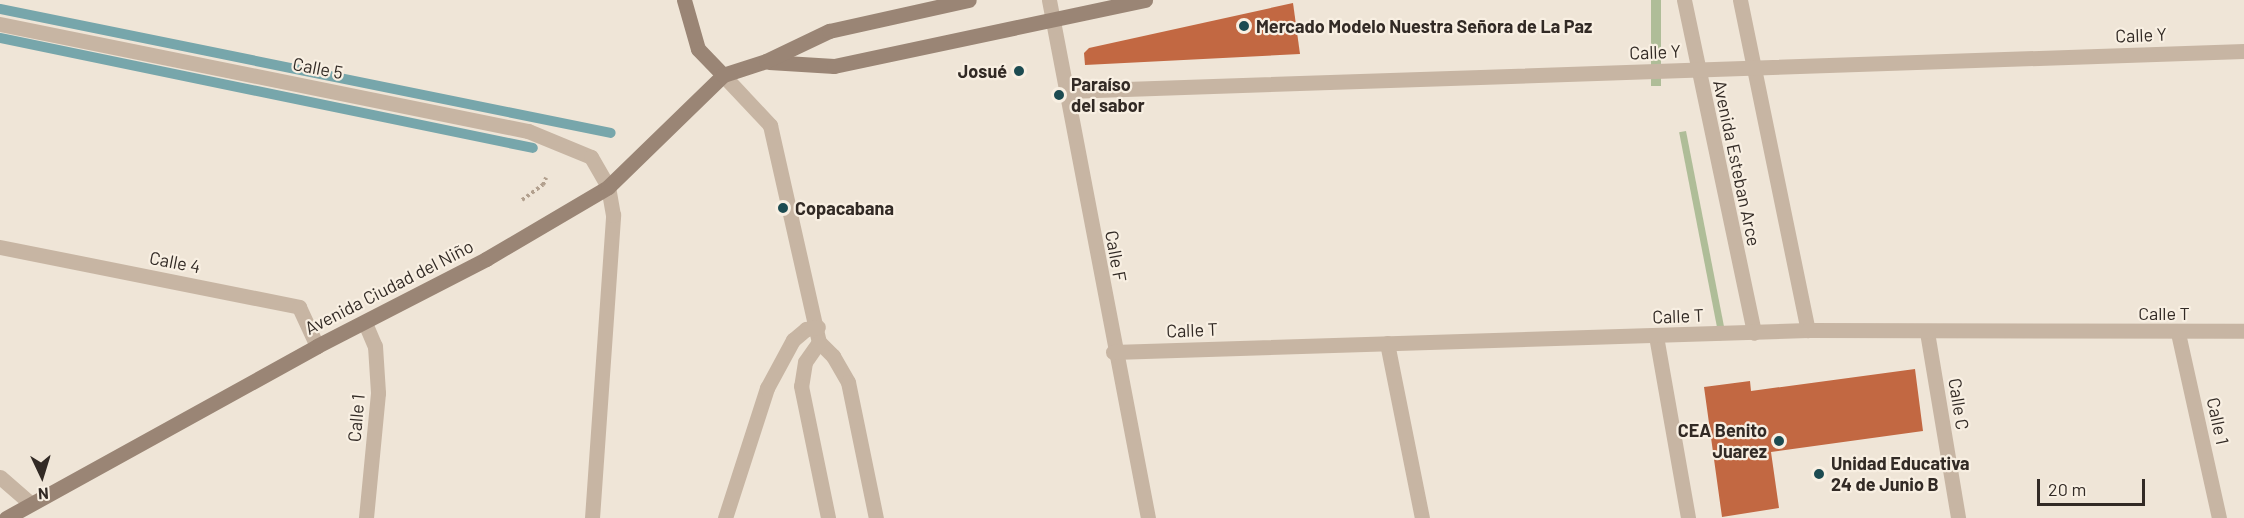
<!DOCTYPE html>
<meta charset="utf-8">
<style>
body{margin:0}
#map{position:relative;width:2244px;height:518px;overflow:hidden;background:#efe5d7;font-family:Barlow,sans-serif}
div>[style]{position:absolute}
.green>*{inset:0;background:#afbd98;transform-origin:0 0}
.stream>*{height:10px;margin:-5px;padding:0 5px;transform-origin:5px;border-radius:5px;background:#77a6ab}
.building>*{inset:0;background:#c26842}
.path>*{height:4px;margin-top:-2px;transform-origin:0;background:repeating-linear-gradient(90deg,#b2a08e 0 3px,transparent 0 6px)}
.lane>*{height:15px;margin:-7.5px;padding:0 7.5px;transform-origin:7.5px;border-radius:7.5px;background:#c7b5a3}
.street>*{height:15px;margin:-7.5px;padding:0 7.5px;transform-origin:7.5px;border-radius:7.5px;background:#c7b5a3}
.secondary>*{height:15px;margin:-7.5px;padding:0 7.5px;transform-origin:7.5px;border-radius:7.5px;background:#9a8575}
.dots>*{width:16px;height:16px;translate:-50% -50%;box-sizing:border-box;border:3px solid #f8efe2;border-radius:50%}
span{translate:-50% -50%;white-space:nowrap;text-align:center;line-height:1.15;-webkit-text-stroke:4.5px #f8efe2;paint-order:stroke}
.poi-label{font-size:18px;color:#322a25;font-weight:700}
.left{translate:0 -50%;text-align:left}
.right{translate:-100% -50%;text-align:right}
.street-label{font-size:18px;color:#322a25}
.north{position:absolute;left:12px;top:446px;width:60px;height:60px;-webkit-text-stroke:4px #f8efe2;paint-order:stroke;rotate:176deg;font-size:16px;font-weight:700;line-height:24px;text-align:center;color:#322a25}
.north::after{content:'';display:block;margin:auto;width:21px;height:27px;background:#322a25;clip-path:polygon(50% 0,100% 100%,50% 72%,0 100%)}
.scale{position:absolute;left:2037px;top:479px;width:108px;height:27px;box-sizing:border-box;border:3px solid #322a25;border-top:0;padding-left:8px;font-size:18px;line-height:21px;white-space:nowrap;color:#322a25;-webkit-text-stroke:4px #f8efe2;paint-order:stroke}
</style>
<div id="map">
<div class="green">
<div style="left:1651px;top:0;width:10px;height:86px"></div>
<div style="left:1686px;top:131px;width:212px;height:7px;rotate:79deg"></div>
</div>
<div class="stream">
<div style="left:0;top:9px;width:623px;rotate:11.47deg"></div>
<div style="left:0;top:38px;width:544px;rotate:11.66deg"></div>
</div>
<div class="building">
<div style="clip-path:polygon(1293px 3px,1300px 54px,1085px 65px,1084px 53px,1089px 48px)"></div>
<div style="clip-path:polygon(1915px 369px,1923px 431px,1771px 452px,1779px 508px,1722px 517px,1704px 387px,1750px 381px,1751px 391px)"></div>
</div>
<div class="path">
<div style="left:522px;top:200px;width:26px;rotate:-36deg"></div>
<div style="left:543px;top:185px;width:8px;rotate:-67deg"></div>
</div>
<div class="lane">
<div style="left:592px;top:518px;width:304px;rotate:-86deg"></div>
<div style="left:613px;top:215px;width:28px;rotate:-100deg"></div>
</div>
<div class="street">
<div style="left:1049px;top:0;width:527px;rotate:79.18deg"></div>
<div style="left:1684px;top:0;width:340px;rotate:78.1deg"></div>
<div style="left:1740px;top:0;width:337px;rotate:78.4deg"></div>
<div style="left:0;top:24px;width:539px;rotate:11.46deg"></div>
<div style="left:528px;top:131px;width:68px;rotate:22.4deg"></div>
<div style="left:591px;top:157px;width:34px;rotate:60deg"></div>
<div style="left:723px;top:75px;width:69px;rotate:46.8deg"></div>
<div style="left:770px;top:125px;width:222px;rotate:77.3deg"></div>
<div style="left:819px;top:342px;width:20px;rotate:45deg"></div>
<div style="left:833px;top:356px;width:30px;rotate:60deg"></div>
<div style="left:848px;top:382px;width:139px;rotate:78.4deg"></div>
<div style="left:1067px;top:91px;width:1178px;rotate:-1.95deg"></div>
<div style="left:0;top:247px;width:305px;rotate:11.3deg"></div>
<div style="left:299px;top:307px;width:43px;rotate:65.2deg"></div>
<div style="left:365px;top:323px;width:25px;rotate:67deg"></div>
<div style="left:375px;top:346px;width:47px;rotate:86.3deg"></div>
<div style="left:378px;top:393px;width:126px;rotate:95.5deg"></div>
<div style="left:1927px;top:332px;width:189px;rotate:80.5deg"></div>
<div style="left:2178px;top:333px;width:189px;rotate:77.5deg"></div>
<div style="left:1656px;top:336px;width:185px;rotate:80deg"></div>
<div style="left:819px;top:342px;width:24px;rotate:125deg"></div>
<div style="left:805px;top:362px;width:24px;rotate:99deg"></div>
<div style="left:801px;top:386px;width:135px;rotate:78.4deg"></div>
<div style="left:1387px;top:343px;width:178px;rotate:78.7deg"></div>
<div style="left:1113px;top:352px;width:695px;rotate:-1.81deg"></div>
<div style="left:1808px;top:330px;width:436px;rotate:0.1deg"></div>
<div style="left:0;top:477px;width:38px;rotate:41deg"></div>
<div style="left:725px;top:518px;width:137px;rotate:-72.1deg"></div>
<div style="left:767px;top:388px;width:55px;rotate:-61.6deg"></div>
<div style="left:793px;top:340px;width:17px;rotate:-40deg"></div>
<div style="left:806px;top:329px;width:12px;rotate:-9deg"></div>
</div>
<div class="secondary">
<div style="left:684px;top:0;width:51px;rotate:74.1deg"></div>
<div style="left:698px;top:49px;width:36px;rotate:46deg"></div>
<div style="left:769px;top:62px;width:65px;rotate:3.5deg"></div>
<div style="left:834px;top:66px;width:318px;rotate:-12deg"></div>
<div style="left:6px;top:518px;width:355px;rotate:-28.9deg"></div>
<div style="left:317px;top:346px;width:190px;rotate:-27.2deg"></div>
<div style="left:486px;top:259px;width:142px;rotate:-30.5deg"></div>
<div style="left:608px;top:187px;width:161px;rotate:-44.2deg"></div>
<div style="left:723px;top:75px;width:45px;rotate:-18deg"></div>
<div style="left:766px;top:61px;width:70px;rotate:-25.5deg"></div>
<div style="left:829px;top:31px;width:143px;rotate:-12.5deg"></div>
</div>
<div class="dots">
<div style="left:1244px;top:26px;background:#1c4b51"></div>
<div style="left:1019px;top:71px;background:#1c4b51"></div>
<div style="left:1059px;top:95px;background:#1c4b51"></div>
<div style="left:783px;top:208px;background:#1c4b51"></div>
<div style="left:1779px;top:441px;background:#1c4b51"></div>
<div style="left:1819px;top:474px;background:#1c4b51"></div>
</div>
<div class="poi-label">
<span class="left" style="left:1256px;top:26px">Mercado Modelo Nuestra Señora de La Paz</span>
<span class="right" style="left:1007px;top:71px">Josué</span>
<span class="left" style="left:1071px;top:95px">Paraíso<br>del sabor</span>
<span class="left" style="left:795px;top:208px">Copacabana</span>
<span class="right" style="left:1767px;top:441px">CEA Benito<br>Juarez</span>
<span class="left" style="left:1831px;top:474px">Unidad Educativa<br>24 de Junio B</span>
</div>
<div class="street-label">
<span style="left:2141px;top:35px;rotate:-2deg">Calle Y</span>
<span style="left:1655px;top:52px;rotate:-2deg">Calle Y</span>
<span style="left:318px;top:68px;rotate:11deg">Calle 5</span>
<span style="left:1737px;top:163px;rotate:78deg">Avenida Esteban Arce</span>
<span style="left:1116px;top:256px;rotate:80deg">Calle F</span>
<span style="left:175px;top:262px;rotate:11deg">Calle 4</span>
<span style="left:389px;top:287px;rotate:-27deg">Avenida Ciudad del Niño</span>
<span style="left:2164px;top:313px">Calle T</span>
<span style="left:1678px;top:316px;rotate:-2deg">Calle T</span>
<span style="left:1192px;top:330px;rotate:-2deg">Calle T</span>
<span style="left:1959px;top:404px;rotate:81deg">Calle C</span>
<span style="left:356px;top:418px;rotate:-85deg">Calle 1</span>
<span style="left:2218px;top:421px;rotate:78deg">Calle 1</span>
</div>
<div class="north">N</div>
<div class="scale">20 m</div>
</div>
